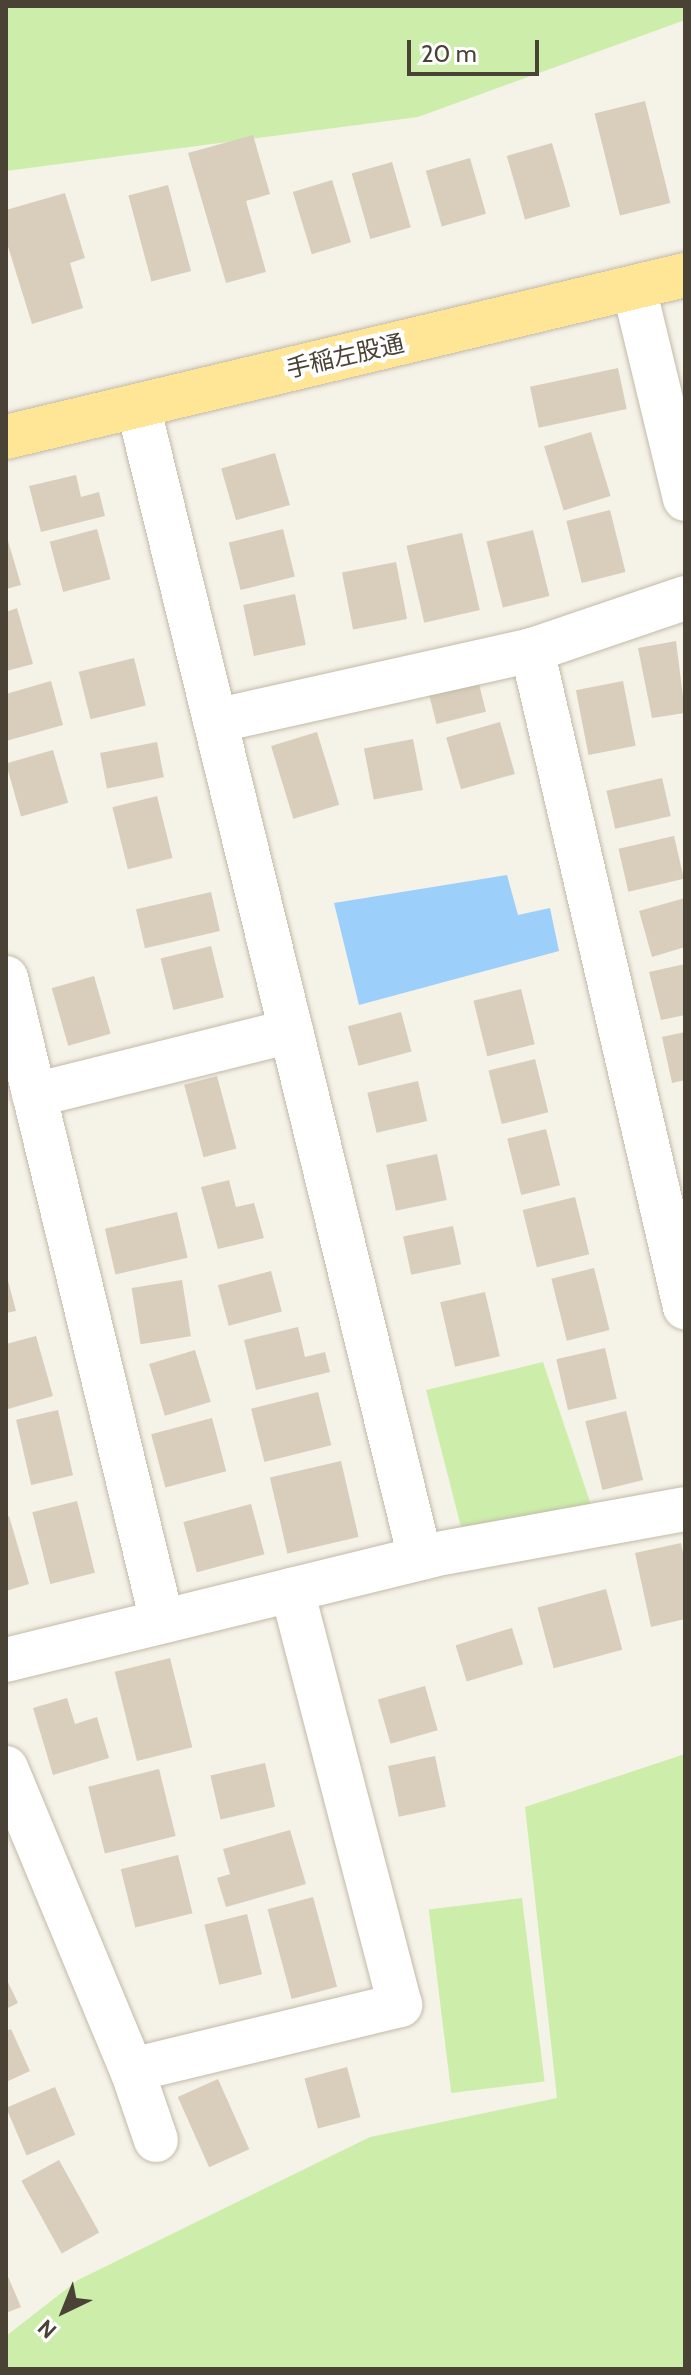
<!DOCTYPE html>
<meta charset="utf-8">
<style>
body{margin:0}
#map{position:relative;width:691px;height:2375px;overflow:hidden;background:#f5f2e7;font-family:Cabin,"Noto Sans JP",sans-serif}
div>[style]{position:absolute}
.green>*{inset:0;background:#cdeeab;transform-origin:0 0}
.water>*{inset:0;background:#9ccff9}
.building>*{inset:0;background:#d8cebb;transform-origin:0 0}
.roads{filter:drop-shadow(0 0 2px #c2baa8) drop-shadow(0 0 2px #c2baa8)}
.minor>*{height:44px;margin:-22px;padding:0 22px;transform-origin:22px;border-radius:22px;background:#fff}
.major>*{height:44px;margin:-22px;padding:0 22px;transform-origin:22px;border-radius:22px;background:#ffe696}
span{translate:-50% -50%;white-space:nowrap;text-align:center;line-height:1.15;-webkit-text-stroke:8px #fff;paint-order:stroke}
.street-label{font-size:24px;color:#494235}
.frame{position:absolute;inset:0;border:8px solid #494235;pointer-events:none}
.north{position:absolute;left:24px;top:2271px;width:80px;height:80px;-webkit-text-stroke:6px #fff;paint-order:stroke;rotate:223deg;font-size:22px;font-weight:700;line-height:32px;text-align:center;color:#494235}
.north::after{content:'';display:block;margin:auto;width:28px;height:36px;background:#494235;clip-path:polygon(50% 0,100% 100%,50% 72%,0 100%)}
.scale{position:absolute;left:407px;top:40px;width:132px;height:36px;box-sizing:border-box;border:4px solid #494235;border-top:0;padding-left:10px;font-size:24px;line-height:28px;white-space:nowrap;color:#494235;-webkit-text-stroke:6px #fff;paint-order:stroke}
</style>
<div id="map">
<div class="green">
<div style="clip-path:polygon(6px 6px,685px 6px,685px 20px,418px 117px,6px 171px)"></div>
<div style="clip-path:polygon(543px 1362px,592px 1508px,461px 1527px,426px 1390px)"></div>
<div style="clip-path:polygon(685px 1754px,685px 2369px,6px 2369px,6px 2336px,78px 2280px,370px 2137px,557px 2098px,525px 1807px)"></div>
<div style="left:522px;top:1898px;width:185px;height:94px;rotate:83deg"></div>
</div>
<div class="water">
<div style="clip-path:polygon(507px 875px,518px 915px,550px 908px,559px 951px,359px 1005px,334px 903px)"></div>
</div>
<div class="building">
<div style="left:645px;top:101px;width:105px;height:52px;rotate:76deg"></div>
<div style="clip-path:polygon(253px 135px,270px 194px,246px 201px,266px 272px,226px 283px,188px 153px)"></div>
<div style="left:552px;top:143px;width:66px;height:47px;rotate:74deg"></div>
<div style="left:470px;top:158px;width:58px;height:46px;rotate:74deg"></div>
<div style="left:392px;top:162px;width:68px;height:42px;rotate:74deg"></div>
<div style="left:332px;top:180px;width:65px;height:41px;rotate:73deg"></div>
<div style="left:168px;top:185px;width:89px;height:41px;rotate:75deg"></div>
<div style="clip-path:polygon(65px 193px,85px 258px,70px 263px,83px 308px,32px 324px,6px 240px,6px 210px)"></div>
<div style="left:618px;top:368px;width:42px;height:90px;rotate:78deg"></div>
<div style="left:591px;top:432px;width:67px;height:49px;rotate:73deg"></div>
<div style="left:275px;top:453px;width:54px;height:56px;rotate:74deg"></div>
<div style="clip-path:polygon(76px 475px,81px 497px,99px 492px,105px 516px,41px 532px,29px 486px)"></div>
<div style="left:610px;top:510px;width:64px;height:45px;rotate:76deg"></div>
<div style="left:97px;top:529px;width:52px;height:49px;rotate:75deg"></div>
<div style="left:283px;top:529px;width:49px;height:56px;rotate:76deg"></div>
<div style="left:533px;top:530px;width:68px;height:48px;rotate:76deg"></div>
<div style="left:462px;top:533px;width:79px;height:57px;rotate:77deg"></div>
<div style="clip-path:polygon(6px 534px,21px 585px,6px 589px)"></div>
<div style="left:396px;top:562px;width:58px;height:55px;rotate:79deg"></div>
<div style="left:295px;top:594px;width:52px;height:53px;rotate:78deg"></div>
<div style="clip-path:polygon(17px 608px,33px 664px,6px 671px,6px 612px)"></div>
<div style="clip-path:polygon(676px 641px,685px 713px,652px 718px,638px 648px)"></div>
<div style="left:134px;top:658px;width:49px;height:57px;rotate:76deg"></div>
<div style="left:476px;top:672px;width:41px;height:51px;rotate:76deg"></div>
<div style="clip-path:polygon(51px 681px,63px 725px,6px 741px,6px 694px)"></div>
<div style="left:623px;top:681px;width:66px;height:48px;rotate:79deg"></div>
<div style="left:500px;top:722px;width:54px;height:56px;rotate:74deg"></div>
<div style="left:317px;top:732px;width:76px;height:48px;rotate:73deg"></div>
<div style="left:413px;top:739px;width:52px;height:50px;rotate:79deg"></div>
<div style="left:157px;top:742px;width:36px;height:58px;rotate:79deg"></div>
<div style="left:53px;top:750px;width:55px;height:49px;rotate:74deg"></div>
<div style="left:662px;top:778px;width:39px;height:57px;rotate:77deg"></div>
<div style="left:157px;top:796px;width:64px;height:46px;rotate:76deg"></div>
<div style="left:674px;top:836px;width:44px;height:57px;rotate:77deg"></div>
<div style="left:211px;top:892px;width:40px;height:77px;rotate:77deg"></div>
<div style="clip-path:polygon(685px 898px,685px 947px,652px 957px,639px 911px)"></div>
<div style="left:211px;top:946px;width:53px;height:52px;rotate:76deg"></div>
<div style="clip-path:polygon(685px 964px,685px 1015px,661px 1020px,649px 972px)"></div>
<div style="left:94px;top:976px;width:60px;height:44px;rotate:74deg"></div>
<div style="left:521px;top:989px;width:57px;height:49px;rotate:76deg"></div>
<div style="left:401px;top:1012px;width:41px;height:55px;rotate:75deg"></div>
<div style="clip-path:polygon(685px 1032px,685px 1080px,672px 1083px,662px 1037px)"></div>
<div style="left:535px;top:1059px;width:55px;height:48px;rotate:76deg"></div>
<div style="left:217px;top:1076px;width:75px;height:34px;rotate:75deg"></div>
<div style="left:418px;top:1081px;width:41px;height:52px;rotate:77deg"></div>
<div style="left:546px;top:1129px;width:58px;height:40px;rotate:76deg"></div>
<div style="left:437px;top:1154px;width:47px;height:52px;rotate:78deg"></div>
<div style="clip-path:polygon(229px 1180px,236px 1207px,254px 1203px,264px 1238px,218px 1249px,201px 1187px)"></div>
<div style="left:575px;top:1197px;width:59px;height:54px;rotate:76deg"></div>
<div style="left:177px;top:1212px;width:47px;height:74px;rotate:77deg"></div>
<div style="left:453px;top:1226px;width:39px;height:51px;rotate:78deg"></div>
<div style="left:594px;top:1268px;width:64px;height:44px;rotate:76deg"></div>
<div style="left:271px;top:1271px;width:42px;height:55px;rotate:75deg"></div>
<div style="clip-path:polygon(6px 1273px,16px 1311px,6px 1313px)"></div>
<div style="left:182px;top:1280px;width:57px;height:51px;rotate:81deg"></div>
<div style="left:485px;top:1292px;width:66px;height:46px;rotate:77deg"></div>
<div style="clip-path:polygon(298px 1327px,305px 1357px,325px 1352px,330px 1372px,256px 1390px,244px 1340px)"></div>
<div style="clip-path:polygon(36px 1336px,53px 1396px,8px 1409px,6px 1344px)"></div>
<div style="left:605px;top:1348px;width:52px;height:50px;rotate:77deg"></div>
<div style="left:195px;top:1350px;width:54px;height:48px;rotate:73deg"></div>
<div style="left:318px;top:1392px;width:55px;height:69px;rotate:76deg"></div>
<div style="left:58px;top:1410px;width:67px;height:43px;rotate:77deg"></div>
<div style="left:626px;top:1411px;width:71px;height:42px;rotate:76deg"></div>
<div style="left:212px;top:1418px;width:55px;height:63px;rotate:75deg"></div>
<div style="left:341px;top:1461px;width:78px;height:73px;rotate:77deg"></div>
<div style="left:77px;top:1501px;width:74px;height:46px;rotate:76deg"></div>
<div style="left:251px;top:1504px;width:52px;height:70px;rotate:75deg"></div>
<div style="clip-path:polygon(9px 1516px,29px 1584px,6px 1591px,6px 1517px)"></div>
<div style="clip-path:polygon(681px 1543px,685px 1563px,685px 1619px,651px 1627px,635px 1553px)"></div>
<div style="left:606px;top:1589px;width:63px;height:71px;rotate:75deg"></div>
<div style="left:512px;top:1628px;width:38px;height:59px;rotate:73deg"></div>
<div style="left:170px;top:1658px;width:92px;height:57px;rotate:76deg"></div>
<div style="left:425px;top:1686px;width:46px;height:49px;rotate:74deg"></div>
<div style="clip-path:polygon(67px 1698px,75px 1724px,97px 1717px,109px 1758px,53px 1775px,33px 1708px)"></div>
<div style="left:435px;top:1756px;width:52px;height:48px;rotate:78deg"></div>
<div style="left:265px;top:1763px;width:45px;height:56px;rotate:77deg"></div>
<div style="left:159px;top:1769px;width:69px;height:73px;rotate:76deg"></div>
<div style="clip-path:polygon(290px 1830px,306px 1884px,226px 1907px,217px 1878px,230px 1874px,223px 1849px)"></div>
<div style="left:178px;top:1855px;width:60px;height:59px;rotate:76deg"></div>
<div style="left:313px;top:1897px;width:93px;height:47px;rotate:75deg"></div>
<div style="left:247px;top:1914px;width:62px;height:44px;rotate:76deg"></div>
<div style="clip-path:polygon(6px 1978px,18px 2003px,6px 2009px)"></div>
<div style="clip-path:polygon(11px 2029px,30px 2071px,6px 2082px,6px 2031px)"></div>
<div style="left:347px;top:2067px;width:52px;height:44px;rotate:75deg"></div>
<div style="left:218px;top:2079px;width:77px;height:44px;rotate:66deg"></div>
<div style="left:55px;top:2087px;width:52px;height:53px;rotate:67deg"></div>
<div style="left:59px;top:2160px;width:83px;height:43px;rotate:61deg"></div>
<div style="clip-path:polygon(6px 2272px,21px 2307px,6px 2313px)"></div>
</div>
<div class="roads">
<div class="minor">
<div style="left:634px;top:288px;width:217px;rotate:76.4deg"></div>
<div style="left:138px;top:406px;width:1186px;rotate:76.24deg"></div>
<div style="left:532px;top:650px;width:675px;rotate:76.89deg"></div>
<div style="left:215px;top:721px;width:325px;rotate:-12.6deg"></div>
<div style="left:532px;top:650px;width:162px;rotate:-18.8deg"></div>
<div style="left:6px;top:978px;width:662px;rotate:76.36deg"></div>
<div style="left:34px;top:1095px;width:265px;rotate:-14deg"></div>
<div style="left:6px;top:1660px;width:439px;rotate:-13.8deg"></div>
<div style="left:432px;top:1555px;width:257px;rotate:-10.3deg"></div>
<div style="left:6px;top:1768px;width:327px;rotate:67.4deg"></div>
<div style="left:132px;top:2070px;width:74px;rotate:71.1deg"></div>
<div style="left:132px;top:2070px;width:276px;rotate:-13.6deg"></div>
<div style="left:400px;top:2005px;width:429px;rotate:-104.6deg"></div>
</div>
<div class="major">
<div style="left:6px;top:437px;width:698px;rotate:-13.42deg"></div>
</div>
</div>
<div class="street-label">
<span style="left:345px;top:356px;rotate:-13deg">手稲左股通</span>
</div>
<div class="frame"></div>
<div class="north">N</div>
<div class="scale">20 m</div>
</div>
